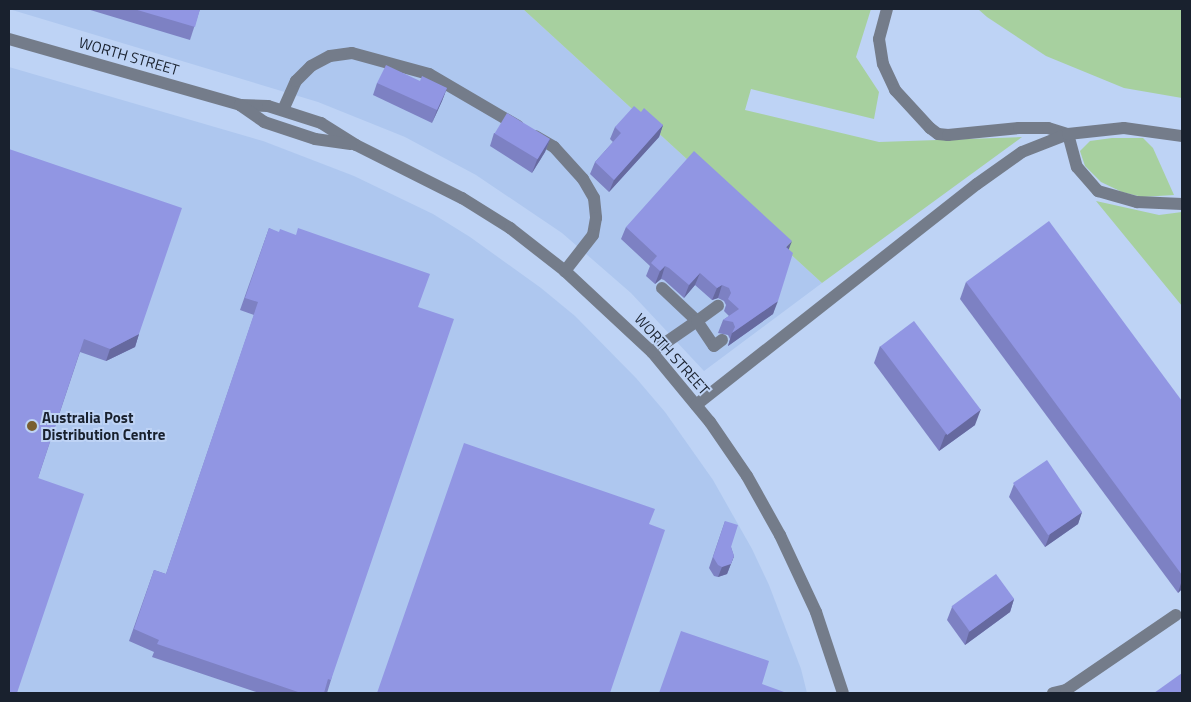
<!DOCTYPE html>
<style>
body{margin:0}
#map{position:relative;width:1191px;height:702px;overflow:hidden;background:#bed3f5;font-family:"Titillium Web",sans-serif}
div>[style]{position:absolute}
.built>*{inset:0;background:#aec7ef}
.green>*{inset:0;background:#a7d09f}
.minor>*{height:12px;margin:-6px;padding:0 6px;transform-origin:6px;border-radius:6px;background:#747c8a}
.wall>*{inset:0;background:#7d81c3}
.shaded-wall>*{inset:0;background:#66699f}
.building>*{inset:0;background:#9196e3;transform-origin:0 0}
.dots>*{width:14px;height:14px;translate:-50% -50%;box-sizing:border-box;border:2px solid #bed3f5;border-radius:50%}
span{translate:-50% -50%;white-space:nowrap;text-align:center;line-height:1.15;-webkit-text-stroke:4px #bed3f5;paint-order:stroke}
.street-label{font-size:15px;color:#19212e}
.poi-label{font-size:15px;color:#19212e;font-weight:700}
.left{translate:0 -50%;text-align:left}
.frame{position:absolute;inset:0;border:10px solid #19212e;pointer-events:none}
</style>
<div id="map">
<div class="built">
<div style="clip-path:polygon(9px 9px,523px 9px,822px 283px,704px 371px,631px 293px,562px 233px,476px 175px,405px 137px,318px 102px)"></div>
<div style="clip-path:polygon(9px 67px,263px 141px,354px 176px,433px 214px,470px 237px,541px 288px,575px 316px,636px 378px,665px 412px,713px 480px,752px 549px,769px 585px,801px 669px,807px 693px,9px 693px)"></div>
</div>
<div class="green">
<div style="clip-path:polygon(523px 9px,871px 9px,856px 57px,879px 92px,874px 119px,751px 89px,745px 110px,879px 142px,1022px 137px,822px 283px)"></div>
<div style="clip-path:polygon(978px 9px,1182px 9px,1182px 98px,1124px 88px,1046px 56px,987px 17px)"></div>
<div style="clip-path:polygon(1112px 138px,1143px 138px,1153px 148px,1174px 195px,1142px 197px,1122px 192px,1101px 182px,1085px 166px,1080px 151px,1090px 141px)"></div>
<div style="clip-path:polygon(1096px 201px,1159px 215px,1182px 212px,1182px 306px)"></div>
</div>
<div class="minor">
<div style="left:887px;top:9px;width:31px;rotate:105deg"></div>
<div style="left:879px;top:39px;width:25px;rotate:81deg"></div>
<div style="left:883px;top:64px;width:29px;rotate:65deg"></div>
<div style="left:895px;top:90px;width:52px;rotate:47.4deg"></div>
<div style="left:930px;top:128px;width:10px;rotate:37deg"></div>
<div style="left:938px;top:134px;width:10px;rotate:6deg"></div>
<div style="left:948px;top:135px;width:71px;rotate:-5.6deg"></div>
<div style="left:1019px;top:128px;width:29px"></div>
<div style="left:1048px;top:128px;width:21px;rotate:17deg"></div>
<div style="left:1068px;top:134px;width:34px;rotate:75deg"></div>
<div style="left:1077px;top:167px;width:32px;rotate:49deg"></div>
<div style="left:1098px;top:191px;width:41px;rotate:15.8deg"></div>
<div style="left:1137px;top:202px;width:45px;rotate:2.5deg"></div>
<div style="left:9px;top:39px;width:240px;rotate:15.9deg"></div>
<div style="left:240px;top:105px;width:28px;rotate:2deg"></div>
<div style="left:268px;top:106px;width:56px;rotate:17.8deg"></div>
<div style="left:321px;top:123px;width:41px;rotate:32.2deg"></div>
<div style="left:356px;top:145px;width:119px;rotate:26.6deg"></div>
<div style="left:462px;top:198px;width:57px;rotate:32deg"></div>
<div style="left:510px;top:228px;width:70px;rotate:38deg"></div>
<div style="left:565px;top:271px;width:119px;rotate:43deg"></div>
<div style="left:652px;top:352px;width:91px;rotate:50.4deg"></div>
<div style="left:710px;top:422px;width:65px;rotate:55.6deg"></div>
<div style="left:747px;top:476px;width:68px;rotate:60.8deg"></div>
<div style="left:780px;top:535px;width:85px;rotate:64.9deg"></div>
<div style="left:816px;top:612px;width:85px;rotate:71.6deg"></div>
<div style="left:240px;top:105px;width:29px;rotate:35deg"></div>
<div style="left:264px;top:122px;width:54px;rotate:18.4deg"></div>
<div style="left:315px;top:139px;width:36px;rotate:8deg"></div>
<div style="left:283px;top:110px;width:32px;rotate:-66deg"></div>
<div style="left:296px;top:81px;width:21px;rotate:-45deg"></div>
<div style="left:311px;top:66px;width:21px;rotate:-28deg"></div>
<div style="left:330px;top:56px;width:22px;rotate:-8deg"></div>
<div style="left:352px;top:53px;width:80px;rotate:15.3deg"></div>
<div style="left:429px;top:74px;width:103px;rotate:30.3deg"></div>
<div style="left:535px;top:136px;width:22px;rotate:30deg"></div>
<div style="left:554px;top:147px;width:43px;rotate:47.8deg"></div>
<div style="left:583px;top:179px;width:22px;rotate:60deg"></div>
<div style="left:594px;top:198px;width:20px;rotate:84deg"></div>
<div style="left:596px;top:218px;width:17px;rotate:100deg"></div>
<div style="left:593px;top:235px;width:46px;rotate:127.9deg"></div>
<div style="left:662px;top:288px;width:48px;rotate:43.3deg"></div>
<div style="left:697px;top:321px;width:26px;rotate:-36deg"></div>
<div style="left:652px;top:352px;width:55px;rotate:-34.6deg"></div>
<div style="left:697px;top:321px;width:30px;rotate:56deg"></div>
<div style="left:714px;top:346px;width:10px;rotate:-37deg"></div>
<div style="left:696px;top:405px;width:357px;rotate:-38.2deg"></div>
<div style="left:977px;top:184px;width:55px;rotate:-35.4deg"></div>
<div style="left:1022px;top:152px;width:49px;rotate:-21.4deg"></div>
<div style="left:1068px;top:134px;width:56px;rotate:-6.1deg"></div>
<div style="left:1124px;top:128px;width:59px;rotate:7.9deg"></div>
<div style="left:1053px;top:693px;width:13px;rotate:-13deg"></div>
<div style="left:1066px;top:690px;width:133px;rotate:-34.3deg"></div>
</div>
<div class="wall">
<div style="clip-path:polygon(87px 9px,200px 9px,190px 40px)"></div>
<div style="clip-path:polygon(420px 81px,447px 88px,442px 101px,432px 123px,373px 95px,377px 83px)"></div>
<div style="clip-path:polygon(641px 112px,663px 125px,659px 137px,609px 192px,590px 174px,595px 162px,613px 142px,610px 139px,615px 127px)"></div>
<div style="clip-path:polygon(494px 133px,550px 139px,545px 152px,532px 173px,490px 146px)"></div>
<div style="clip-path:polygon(9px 149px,139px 334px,135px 347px,106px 361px,80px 352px,38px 478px)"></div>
<div style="clip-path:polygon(626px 227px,789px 249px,773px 314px,728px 346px,730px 339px,728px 335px,718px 333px,723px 320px,729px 316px,724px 311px,726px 305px,724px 301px,718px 298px,712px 300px,695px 285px,684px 298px,664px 280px,661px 279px,655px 284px,646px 276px,650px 266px,621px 239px)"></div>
<div style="clip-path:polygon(269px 228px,418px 307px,331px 680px,327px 693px,324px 692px,324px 693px,259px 693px,152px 657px,154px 652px,129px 641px,154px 570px,166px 574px,254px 315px,240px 310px)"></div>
<div style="clip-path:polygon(966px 282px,1182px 401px,1182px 589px,1178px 593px,960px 299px)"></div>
<div style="clip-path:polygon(880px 346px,975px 425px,939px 451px,874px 363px)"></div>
<div style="clip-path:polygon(1014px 484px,1082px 512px,1078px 524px,1045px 547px,1009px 497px)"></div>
<div style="clip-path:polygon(725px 521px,731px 547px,734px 556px,727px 574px,718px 577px,714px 576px,709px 568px)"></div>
<div style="clip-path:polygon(1014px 599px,1010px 612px,965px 645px,947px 620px,952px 607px)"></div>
</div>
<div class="shaded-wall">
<div style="clip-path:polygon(447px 88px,442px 101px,432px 123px,437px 110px)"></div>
<div style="clip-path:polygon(663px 125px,659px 137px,609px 192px,614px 180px)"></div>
<div style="clip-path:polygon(550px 139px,545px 152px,532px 173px,537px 160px)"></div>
<div style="clip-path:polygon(792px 241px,787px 254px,786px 247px)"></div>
<div style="clip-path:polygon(665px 266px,661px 279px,655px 284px,660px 271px)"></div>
<div style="clip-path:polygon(700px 273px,695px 285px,684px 298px,689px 285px)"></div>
<div style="clip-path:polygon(722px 285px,718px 298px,712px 300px,717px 288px)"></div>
<div style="clip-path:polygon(778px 301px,773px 314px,728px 346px,732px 333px)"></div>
<div style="clip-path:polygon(139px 334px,135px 347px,106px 361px,110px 349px)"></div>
<div style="clip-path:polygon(981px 409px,975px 425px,939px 451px,945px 435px)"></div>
<div style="clip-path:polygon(1082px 512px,1078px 524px,1045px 547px,1050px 534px)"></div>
<div style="clip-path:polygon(734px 556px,727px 574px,718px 577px,722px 567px)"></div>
<div style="clip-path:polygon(1182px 580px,1182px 589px,1178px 593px)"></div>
<div style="clip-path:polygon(1014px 599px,1010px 612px,965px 645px,969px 632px)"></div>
</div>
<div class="building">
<div style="clip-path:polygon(134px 9px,200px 9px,195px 27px)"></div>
<div style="clip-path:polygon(386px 65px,420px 81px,422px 76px,447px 88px,437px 110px,377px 83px)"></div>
<div style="clip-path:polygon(634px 106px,641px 112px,644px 108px,663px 125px,614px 180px,595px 162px,621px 133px,615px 127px)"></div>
<div style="left:507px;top:113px;width:50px;height:24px;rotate:31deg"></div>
<div style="clip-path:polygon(9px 149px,182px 208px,139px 334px,110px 349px,84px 339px,38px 478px,84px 494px,17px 693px,9px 693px)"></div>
<div style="clip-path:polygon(694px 151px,792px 241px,786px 247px,793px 253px,778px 301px,732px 333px,735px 327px,733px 322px,723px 320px,739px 309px,728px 299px,731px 293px,729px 288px,722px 285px,717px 288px,700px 273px,689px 285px,669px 268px,665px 266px,660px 271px,651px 263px,657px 256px,626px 227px)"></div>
<div style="clip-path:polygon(1049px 221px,1182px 401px,1182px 575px,966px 282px)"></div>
<div style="clip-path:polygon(269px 228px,279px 232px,280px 229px,296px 235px,298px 228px,430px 274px,418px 307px,454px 319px,331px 680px,328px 679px,324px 693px,301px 693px,157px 644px,159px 640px,134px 629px,154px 570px,166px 574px,258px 302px,245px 298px)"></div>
<div style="left:914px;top:321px;width:111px;height:42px;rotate:53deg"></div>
<div style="clip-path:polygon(464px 443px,655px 509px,649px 524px,665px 530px,610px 693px,377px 693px)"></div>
<div style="left:1047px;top:460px;width:63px;height:41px;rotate:56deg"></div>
<div style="clip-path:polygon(725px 521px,738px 525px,731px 547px,734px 556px,731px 564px,722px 567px,718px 565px,713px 557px)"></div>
<div style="left:996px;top:574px;width:31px;height:55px;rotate:54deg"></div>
<div style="clip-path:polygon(681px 631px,769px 661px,762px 684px,784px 692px,783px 693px,659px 693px)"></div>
<div style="clip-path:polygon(1182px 673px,1182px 693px,1154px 693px)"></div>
</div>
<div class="dots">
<div style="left:32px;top:426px;background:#795f31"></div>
</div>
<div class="street-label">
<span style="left:129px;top:56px;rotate:16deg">WORTH STREET</span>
<span style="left:672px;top:354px;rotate:48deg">WORTH STREET</span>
</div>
<div class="poi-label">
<span class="left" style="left:42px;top:426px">Australia Post<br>Distribution Centre</span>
</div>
<div class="frame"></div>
</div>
